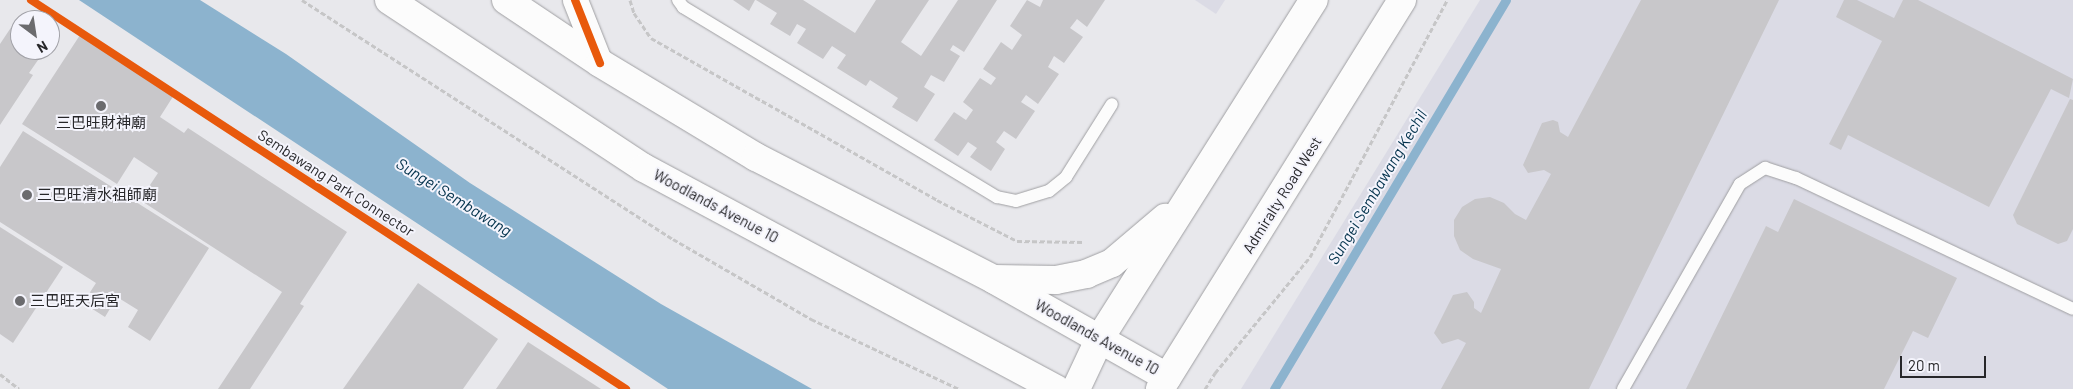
<!DOCTYPE html>
<meta charset="utf-8">
<style>
body{margin:0}
#map{position:relative;width:2073px;height:389px;overflow:hidden;background:#e8e8ec;font-family:Barlow,"Noto Sans SC",sans-serif}
div>[style]{position:absolute}
.built>*{inset:0;background:#dbdbe5}
.water>*{inset:0;background:#8cb3ce}
.stream>*{height:9px;margin:-4.5px;padding:0 4.5px;transform-origin:4.5px;border-radius:4.5px;background:#8cb3ce}
.building>*{inset:0;background:#c8c7ca}
.path>*{height:3px;margin-top:-1.5px;transform-origin:0;background:repeating-linear-gradient(90deg,#c6c6c7 0 5px,transparent 0 7.5px)}
.roads{filter:drop-shadow(0 0 1px #9f9fa2) drop-shadow(0 0 1px #9f9fa2)}
.service>*{height:12px;margin:-6px;padding:0 6px;transform-origin:6px;border-radius:6px;background:#fcfcfc}
.minor>*{height:25px;margin:-12.5px;padding:0 12.5px;transform-origin:12.5px;border-radius:12.5px;background:#fcfcfc}
.primary>*{height:28px;margin:-14px;padding:0 14px;transform-origin:14px;border-radius:14px;background:#fcfcfc}
.cycleway>*{height:8px;margin:-4px;padding:0 4px;transform-origin:4px;border-radius:4px;background:#e8590c}
.dots>*{width:14px;height:14px;translate:-50% -50%;box-sizing:border-box;border:2px solid #f4f4fc;border-radius:50%}
span{translate:-50% -50%;white-space:nowrap;text-align:center;line-height:1.15;-webkit-text-stroke:4px #f4f4fc;paint-order:stroke}
.poi-label{font-size:15px;color:#27272a}
.left{translate:0 -50%;text-align:left}
.street-label{font-size:15px;color:#27272a}
.water-label{font-size:16px;color:#03324c;font-style:italic}
.north{position:absolute;left:10px;top:10px;width:50px;height:50px;box-sizing:border-box;background:#f4f4fc;border:1px solid #a2a2a8;border-radius:50%;rotate:149deg;font-size:14px;font-weight:700;line-height:20px;text-align:center;color:#27272a}
.north::after{content:'';display:block;margin:auto;width:18px;height:22px;background:#6b6b6e;clip-path:polygon(50% 0,100% 100%,50% 72%,0 100%)}
.scale{position:absolute;left:1900px;top:356px;width:86px;height:22px;box-sizing:border-box;border:2px solid #27272a;border-top:0;padding-left:6px;font-size:15px;line-height:18px;white-space:nowrap;color:#27272a;-webkit-text-stroke:4px #f4f4fc;paint-order:stroke}
</style>
<div id="map">
<div class="built">
<div style="clip-path:polygon(1195px 0,1225px 0,1216px 14px)"></div>
<div style="clip-path:polygon(1480px 0,2073px 0,2073px 389px,1241px 389px)"></div>
</div>
<div class="water">
<div style="clip-path:polygon(79px 0,200px 0,286px 54px,470px 183px,661px 304px,812px 389px,668px 389px)"></div>
</div>
<div class="stream">
<div style="left:1274px;top:389px;width:453px;rotate:-59.2deg"></div>
</div>
<div class="building">
<div style="clip-path:polygon(733px 0,755px 0,749px 11px)"></div>
<div style="clip-path:polygon(756px 0,803px 0,855px 33px,876px 0,929px 0,901px 42px,921px 56px,958px 0,997px 0,964px 52px,953px 45px,950px 50px,960px 56px,944px 82px,931px 75px,924px 87px,935px 94px,917px 122px,892px 107px,898px 98px,870px 80px,866px 86px,837px 68px,846px 55px,832px 46px,823px 59px,797px 43px,806px 29px,797px 24px,790px 36px,770px 24px,777px 13px)"></div>
<div style="clip-path:polygon(1027px 0,1040px 7px,1043px 0,1105px 0,1087px 27px,1077px 19px,1070px 28px,1083px 37px,1064px 63px,1054px 56px,1048px 67px,1059px 74px,1038px 104px,1026px 95px,1021px 102px,1035px 111px,1016px 139px,1004px 131px,996px 142px,1005px 149px,991px 171px,970px 157px,977px 148px,968px 142px,958px 156px,934px 140px,954px 112px,966px 120px,973px 110px,963px 102px,980px 78px,991px 85px,996px 78px,983px 69px,1001px 42px,1012px 50px,1022px 35px,1010px 26px)"></div>
<div style="clip-path:polygon(1641px 0,1779px 0,1589px 389px,1441px 389px,1466px 343px,1458px 339px,1442px 344px,1434px 333px,1453px 295px,1467px 292px,1474px 302px,1474px 308px,1481px 313px,1501px 269px,1473px 259px,1460px 250px,1454px 236px,1454px 220px,1462px 207px,1475px 199px,1490px 197px,1504px 203px,1515px 214px,1526px 220px,1551px 174px,1544px 170px,1528px 173px,1523px 165px,1542px 123px,1553px 120px,1558px 122px,1560px 132px,1568px 137px)"></div>
<div style="clip-path:polygon(1844px 0,1857px 0,1894px 18px,1903px 0,1918px 0,2073px 79px,2069px 98px,2051px 89px,1989px 207px,1848px 135px,1841px 150px,1829px 144px,1882px 41px,1836px 17px)"></div>
<div style="clip-path:polygon(18px 17px,23px 20px,20px 20px,20px 50px,45px 50px,29px 73px,33px 75px,0 125px,0 44px)"></div>
<div style="clip-path:polygon(80px 35px,174px 95px,160px 117px,184px 133px,188px 128px,347px 232px,300px 304px,304px 306px,250px 389px,218px 389px,282px 292px,140px 200px,158px 173px,134px 157px,117px 184px,22px 124px)"></div>
<div style="clip-path:polygon(2070px 99px,2073px 100px,2073px 229px,2067px 241px,2058px 244px,2017px 224px,2013px 215px)"></div>
<div style="clip-path:polygon(23px 131px,209px 248px,150px 341px,128px 327px,138px 310px,117px 297px,105px 317px,83px 303px,96px 283px,0 222px,0 167px)"></div>
<div style="clip-path:polygon(1794px 199px,1957px 278px,1928px 338px,1913px 331px,1884px 389px,1686px 389px,1766px 226px,1778px 232px)"></div>
<div style="clip-path:polygon(0 227px,63px 267px,13px 343px,0 334px)"></div>
<div style="clip-path:polygon(418px 283px,498px 339px,463px 389px,343px 389px)"></div>
<div style="clip-path:polygon(528px 342px,601px 389px,496px 389px)"></div>
</div>
<div class="path">
<div style="left:302px;top:0;width:441px;rotate:32.8deg"></div>
<div style="left:673px;top:239px;width:160px;rotate:30.1deg"></div>
<div style="left:811px;top:319px;width:164px;rotate:25.3deg"></div>
<div style="left:630px;top:0;width:14px;rotate:73deg"></div>
<div style="left:634px;top:13px;width:30px;rotate:56deg"></div>
<div style="left:651px;top:38px;width:329px;rotate:29.5deg"></div>
<div style="left:937px;top:200px;width:90px;rotate:27.1deg"></div>
<div style="left:1017px;top:241px;width:67px;rotate:0.9deg"></div>
<div style="left:0;top:374px;width:24px;rotate:38deg"></div>
<div style="left:1205px;top:389px;width:19px;rotate:-58deg"></div>
<div style="left:1215px;top:373px;width:150px;rotate:-50.7deg"></div>
<div style="left:1310px;top:257px;width:291px;rotate:-61.9deg"></div>
</div>
<div class="roads">
<div class="service">
<div style="left:678px;top:0;width:9px;rotate:54deg"></div>
<div style="left:683px;top:7px;width:367px;rotate:31.2deg"></div>
<div style="left:997px;top:197px;width:19px;rotate:12deg"></div>
<div style="left:1016px;top:201px;width:34px;rotate:-17deg"></div>
<div style="left:1049px;top:191px;width:22px;rotate:-39deg"></div>
<div style="left:1066px;top:177px;width:86px;rotate:-57.8deg"></div>
<div style="left:1623px;top:389px;width:236px;rotate:-60.3deg"></div>
<div style="left:1740px;top:184px;width:30px;rotate:-33deg"></div>
<div style="left:1765px;top:168px;width:33px;rotate:18deg"></div>
<div style="left:1796px;top:178px;width:306px;rotate:25.3deg"></div>
</div>
<div class="minor">
<div style="left:575px;top:0;width:68px;rotate:68.4deg"></div>
</div>
<div class="primary">
<div style="left:389px;top:0;width:305px;rotate:33.4deg"></div>
<div style="left:644px;top:168px;width:468px;rotate:28.2deg"></div>
<div style="left:506px;top:0;width:113px;rotate:33.8deg"></div>
<div style="left:600px;top:63px;width:182px;rotate:31.1deg"></div>
<div style="left:756px;top:157px;width:267px;rotate:27.2deg"></div>
<div style="left:993px;top:279px;width:200px;rotate:29.4deg"></div>
<div style="left:994px;top:279px;width:62px;rotate:0.9deg"></div>
<div style="left:1056px;top:280px;width:31px;rotate:-11deg"></div>
<div style="left:1086px;top:274px;width:28px;rotate:-23deg"></div>
<div style="left:1112px;top:263px;width:70px;rotate:-40.3deg"></div>
<div style="left:1076px;top:389px;width:56px;rotate:-64.8deg"></div>
<div style="left:1100px;top:338px;width:400px;rotate:-57.7deg"></div>
<div style="left:1160px;top:389px;width:458px;rotate:-58.1deg"></div>
</div>
</div>
<div class="cycleway">
<div style="left:31px;top:0;width:711px;rotate:33.18deg"></div>
<div style="left:575px;top:0;width:68px;rotate:68.4deg"></div>
</div>
<div class="dots">
<div style="left:101px;top:106px;background:#6b6b6e"></div>
<div style="left:27px;top:195px;background:#6b6b6e"></div>
<div style="left:20px;top:301px;background:#6b6b6e"></div>
</div>
<div class="poi-label">
<span style="left:101px;top:123px">三巴旺財神廟</span>
<span class="left" style="left:37px;top:195px">三巴旺清水祖師廟</span>
<span class="left" style="left:30px;top:301px">三巴旺天后宮</span>
</div>
<div class="street-label">
<span style="left:336px;top:183px;rotate:33deg">Sembawang Park Connector</span>
<span style="left:1282px;top:195px;rotate:-58deg">Admiralty Road West</span>
<span style="left:716px;top:206px;rotate:28deg">Woodlands Avenue 10</span>
<span style="left:1097px;top:337px;rotate:29deg">Woodlands Avenue 10</span>
</div>
<div class="water-label">
<span style="left:1377px;top:187px;rotate:-59deg">Sungei Sembawang Kechil</span>
<span style="left:454px;top:197px;rotate:32deg">Sungei Sembawang</span>
</div>
<div class="north">N</div>
<div class="scale">20 m</div>
</div>
